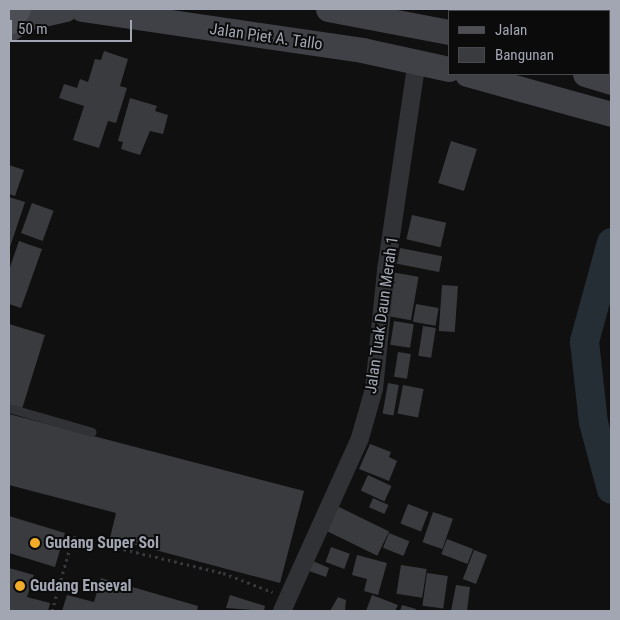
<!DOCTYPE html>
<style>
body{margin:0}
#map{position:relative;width:620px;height:620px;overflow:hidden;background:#101011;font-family:"Roboto Condensed",sans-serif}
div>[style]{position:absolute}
.river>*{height:29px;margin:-14.5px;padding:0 14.5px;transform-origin:14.5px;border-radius:14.5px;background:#262e35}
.building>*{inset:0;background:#3a3b3e;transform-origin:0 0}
.path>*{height:3px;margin-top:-1.5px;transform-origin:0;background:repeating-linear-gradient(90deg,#37393d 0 2.5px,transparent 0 6.5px)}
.lane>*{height:9px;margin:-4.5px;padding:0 4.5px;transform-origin:4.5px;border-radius:4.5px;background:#313236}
.street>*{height:18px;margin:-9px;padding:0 9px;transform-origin:9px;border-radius:9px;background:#313236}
.secondary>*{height:25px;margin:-12.5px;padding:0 12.5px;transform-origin:12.5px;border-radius:12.5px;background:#3f4146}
.primary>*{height:28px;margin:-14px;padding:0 14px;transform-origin:14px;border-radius:14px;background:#4d4f55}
.dots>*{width:14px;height:14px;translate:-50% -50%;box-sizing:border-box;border:2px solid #0b0b0c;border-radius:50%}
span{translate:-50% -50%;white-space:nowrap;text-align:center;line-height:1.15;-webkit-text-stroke:4px #0b0b0c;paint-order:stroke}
.street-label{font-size:16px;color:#a1a6b2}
.poi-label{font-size:16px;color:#a1a6b2;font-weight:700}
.left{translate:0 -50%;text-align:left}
.frame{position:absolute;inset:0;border:10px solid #a1a6b2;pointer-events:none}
.legend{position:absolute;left:448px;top:10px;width:162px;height:65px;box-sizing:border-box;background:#0b0b0c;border:1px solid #47494e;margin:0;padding:6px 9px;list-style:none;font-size:15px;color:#a1a6b2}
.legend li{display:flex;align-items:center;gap:10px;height:25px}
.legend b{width:25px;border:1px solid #47494e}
.scale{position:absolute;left:10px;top:20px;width:122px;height:22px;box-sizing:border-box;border:2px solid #a1a6b2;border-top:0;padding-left:6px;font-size:15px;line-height:18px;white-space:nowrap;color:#a1a6b2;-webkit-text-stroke:4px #0b0b0c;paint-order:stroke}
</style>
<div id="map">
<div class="river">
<div style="left:611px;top:242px;width:103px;rotate:105.3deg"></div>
<div style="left:584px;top:341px;width:81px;rotate:83.7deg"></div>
<div style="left:593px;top:422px;width:69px;rotate:75deg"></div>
</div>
<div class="building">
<div style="clip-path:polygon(496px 9px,526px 9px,526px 11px)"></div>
<div style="clip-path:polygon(104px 51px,128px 59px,120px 86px,127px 88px,116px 123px,108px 121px,99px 148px,73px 140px,84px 106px,59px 98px,64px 84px,77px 88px,80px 79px,88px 82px,95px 59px,101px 60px)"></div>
<div style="clip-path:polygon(130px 98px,157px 106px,155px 111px,168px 115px,163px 134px,150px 131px,140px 155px,121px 149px,123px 142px,118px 141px)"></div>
<div style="left:451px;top:141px;width:27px;height:44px;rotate:17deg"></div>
<div style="clip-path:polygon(9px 165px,24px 170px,15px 196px,9px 194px)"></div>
<div style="clip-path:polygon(9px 197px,25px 202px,9px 250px)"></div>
<div style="left:32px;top:203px;width:23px;height:32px;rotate:20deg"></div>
<div style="left:412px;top:215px;width:35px;height:25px;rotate:13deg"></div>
<div style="clip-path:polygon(19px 241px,42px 249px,21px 308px,9px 304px,9px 270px)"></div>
<div style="left:400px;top:248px;width:43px;height:16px;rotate:11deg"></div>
<div style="left:391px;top:272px;width:28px;height:44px;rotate:10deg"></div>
<div style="left:442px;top:285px;width:16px;height:46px;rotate:4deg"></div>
<div style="left:416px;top:304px;width:23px;height:18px;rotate:10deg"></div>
<div style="left:394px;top:321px;width:20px;height:24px;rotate:9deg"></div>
<div style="clip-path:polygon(9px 324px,45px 335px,22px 409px,9px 405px)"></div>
<div style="left:423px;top:326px;width:13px;height:30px;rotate:9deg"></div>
<div style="left:398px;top:352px;width:13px;height:25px;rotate:9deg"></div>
<div style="left:388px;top:383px;width:11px;height:31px;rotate:10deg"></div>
<div style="left:403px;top:385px;width:21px;height:29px;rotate:11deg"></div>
<div style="clip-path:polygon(9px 414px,304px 491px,280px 583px,110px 538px,116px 513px,9px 485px)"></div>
<div style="clip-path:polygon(370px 444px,391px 452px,389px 457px,397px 461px,389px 481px,359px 469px)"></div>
<div style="left:368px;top:475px;width:26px;height:17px;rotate:25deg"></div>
<div style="left:373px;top:498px;width:17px;height:10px;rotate:24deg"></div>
<div style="left:408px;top:504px;width:22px;height:21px;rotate:21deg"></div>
<div style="left:337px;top:506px;width:58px;height:27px;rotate:26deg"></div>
<div style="left:433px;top:512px;width:21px;height:32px;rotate:19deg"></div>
<div style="clip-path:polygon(9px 516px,65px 533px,55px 567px,9px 553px)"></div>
<div style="left:389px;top:533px;width:22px;height:16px;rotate:22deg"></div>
<div style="left:447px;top:539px;width:28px;height:16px;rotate:21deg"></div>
<div style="left:331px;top:547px;width:20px;height:16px;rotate:20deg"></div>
<div style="left:474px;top:550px;width:14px;height:31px;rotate:21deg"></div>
<div style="clip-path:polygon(357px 555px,387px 563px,378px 595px,364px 591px,367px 579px,352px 575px)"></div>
<div style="clip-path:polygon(313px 561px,329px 568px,326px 577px,309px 571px)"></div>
<div style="left:401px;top:565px;width:26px;height:29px;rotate:9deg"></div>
<div style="clip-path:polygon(9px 568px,34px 575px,27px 597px,50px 603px,48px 611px,9px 611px)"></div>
<div style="left:427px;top:573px;width:21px;height:33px;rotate:8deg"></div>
<div style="clip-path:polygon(101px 578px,198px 606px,197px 611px,62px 611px,67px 595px,94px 602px)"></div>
<div style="clip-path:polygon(456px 585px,470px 587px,467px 611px,451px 611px)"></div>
<div style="clip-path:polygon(230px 595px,265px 606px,264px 611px,226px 608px)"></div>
<div style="clip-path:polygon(372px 595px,398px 605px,395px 611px,366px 611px)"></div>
<div style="clip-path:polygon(338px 597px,346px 600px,345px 611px,330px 611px)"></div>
<div style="clip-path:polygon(402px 605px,416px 609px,415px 611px,400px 611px)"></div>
</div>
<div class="path">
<div style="left:52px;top:611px;width:77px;rotate:-74.2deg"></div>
<div style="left:73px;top:537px;width:154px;rotate:13.5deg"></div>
<div style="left:223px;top:573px;width:53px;rotate:20.8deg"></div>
</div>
<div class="lane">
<div style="left:9px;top:408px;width:86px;rotate:16.1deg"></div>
</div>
<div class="street">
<div style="left:282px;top:611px;width:190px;rotate:-65.7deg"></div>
<div style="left:360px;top:438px;width:51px;rotate:-74.1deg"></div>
<div style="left:374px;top:389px;width:120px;rotate:-84.2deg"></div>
<div style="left:386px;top:270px;width:211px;rotate:-81.6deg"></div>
</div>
<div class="secondary">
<div style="left:82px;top:9px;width:283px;rotate:8.3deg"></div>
<div style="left:362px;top:50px;width:89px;rotate:12.3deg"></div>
<div style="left:328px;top:9px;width:123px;rotate:10.8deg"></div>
<div style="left:9px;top:29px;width:20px;rotate:-33deg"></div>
<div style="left:26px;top:18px;width:40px;rotate:-13deg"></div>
<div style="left:467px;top:74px;width:149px;rotate:15.5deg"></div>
<div style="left:585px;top:74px;width:27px;rotate:17deg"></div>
</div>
<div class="primary">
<div style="left:9px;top:21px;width:14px;rotate:-56deg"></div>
</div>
<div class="dots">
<div style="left:35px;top:543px;background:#f2ac27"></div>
<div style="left:20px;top:586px;background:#f2ac27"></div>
</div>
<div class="street-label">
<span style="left:266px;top:37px;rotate:8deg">Jalan Piet A. Tallo</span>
<span style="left:382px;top:315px;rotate:-82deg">Jalan Tuak Daun Merah 1</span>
</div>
<div class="poi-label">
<span class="left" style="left:45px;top:543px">Gudang Super Sol</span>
<span class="left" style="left:30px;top:586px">Gudang Enseval</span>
</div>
<div class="frame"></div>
<ul class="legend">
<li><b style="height:6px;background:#4d4f55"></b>Jalan</li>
<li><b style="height:14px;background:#3a3b3e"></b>Bangunan</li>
</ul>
<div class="scale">50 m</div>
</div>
